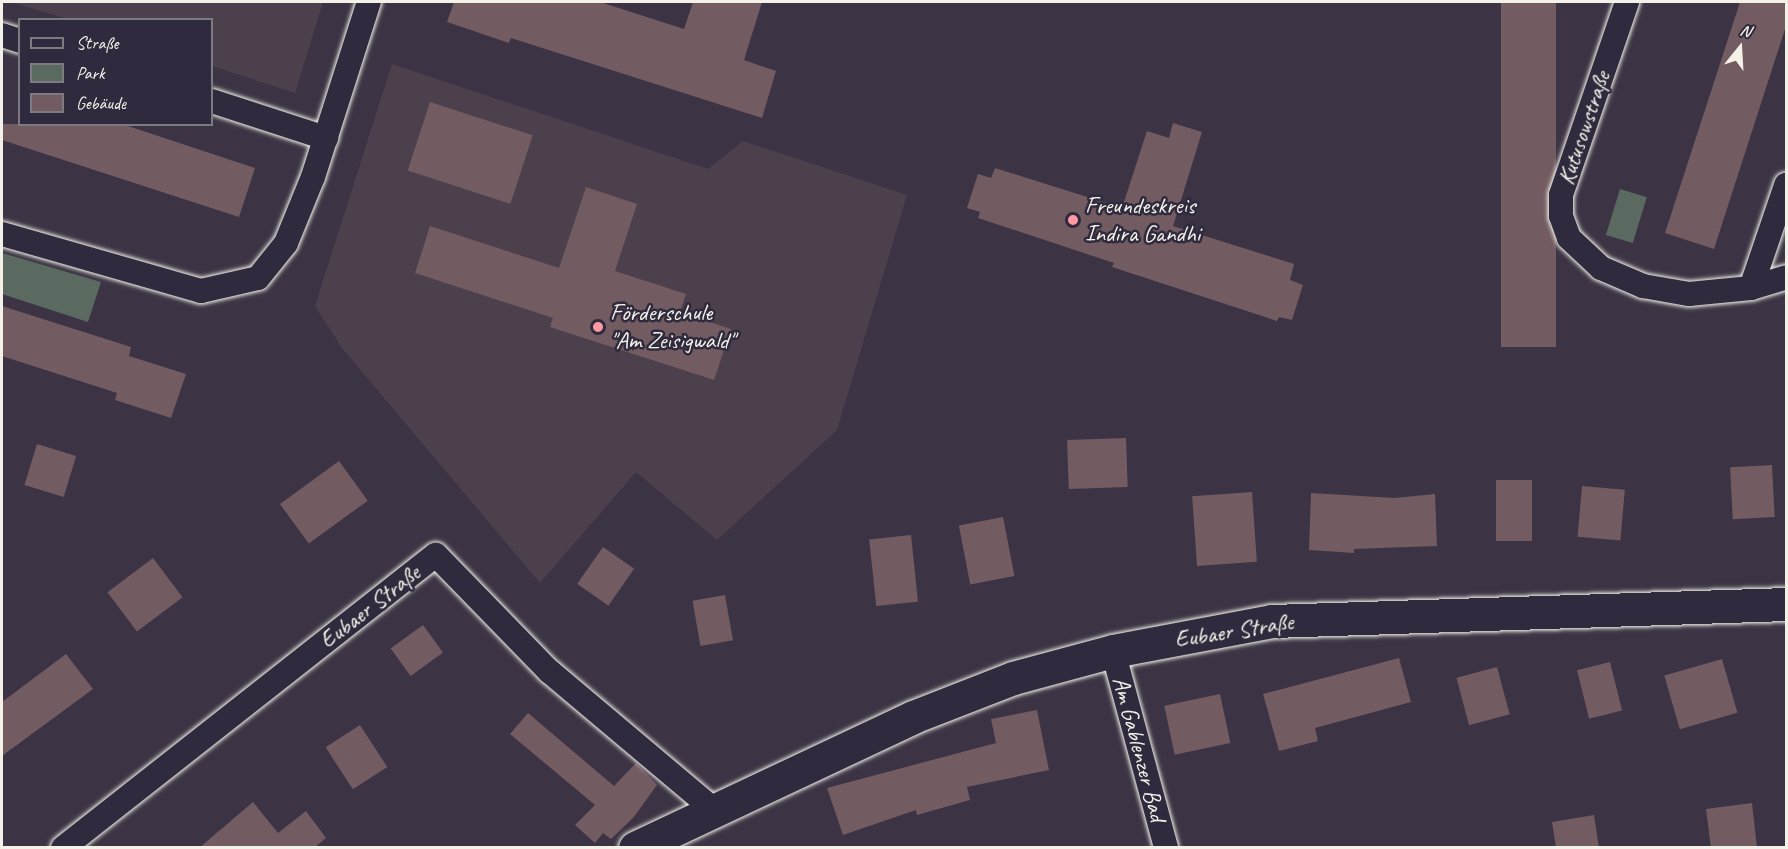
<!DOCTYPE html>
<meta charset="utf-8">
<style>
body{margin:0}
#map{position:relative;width:1788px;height:849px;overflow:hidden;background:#3c3444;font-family:Caveat,sans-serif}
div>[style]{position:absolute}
.built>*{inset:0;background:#4c404d}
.green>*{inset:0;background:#5b6a61;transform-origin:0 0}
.building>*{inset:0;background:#725b61;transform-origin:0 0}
.roads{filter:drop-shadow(0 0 2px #f4f1e8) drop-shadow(0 0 2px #f4f1e8)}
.street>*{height:24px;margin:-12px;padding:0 12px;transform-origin:12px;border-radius:12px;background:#2f2a3d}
.secondary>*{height:33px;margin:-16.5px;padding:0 16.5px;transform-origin:16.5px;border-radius:16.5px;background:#2f2a3d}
.dots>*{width:16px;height:16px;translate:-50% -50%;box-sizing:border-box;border:3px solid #2f2a3d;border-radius:50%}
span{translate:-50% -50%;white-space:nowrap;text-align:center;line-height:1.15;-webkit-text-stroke:5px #2f2a3d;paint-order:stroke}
.street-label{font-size:24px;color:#f4f1e8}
.poi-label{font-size:24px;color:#f4f1e8}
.left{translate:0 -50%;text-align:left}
.frame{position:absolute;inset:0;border:3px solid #f4f1e8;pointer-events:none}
.legend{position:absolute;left:18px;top:18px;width:195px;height:108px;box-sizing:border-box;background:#2f2a3d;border:2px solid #7e7a81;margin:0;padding:8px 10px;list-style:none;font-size:18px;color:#f4f1e8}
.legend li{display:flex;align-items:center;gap:12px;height:30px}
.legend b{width:30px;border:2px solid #7e7a81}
.north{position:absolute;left:1710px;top:18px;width:60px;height:60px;-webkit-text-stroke:4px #2f2a3d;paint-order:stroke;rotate:18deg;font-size:16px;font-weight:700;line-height:24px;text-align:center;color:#f4f1e8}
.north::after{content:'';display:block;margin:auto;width:21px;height:27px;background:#f4f1e8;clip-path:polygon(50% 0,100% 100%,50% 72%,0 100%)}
</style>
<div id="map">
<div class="built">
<div style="clip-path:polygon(11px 2px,323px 2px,295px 93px,212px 66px,212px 20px,67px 19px)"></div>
<div style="clip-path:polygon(392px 64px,708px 169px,743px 141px,907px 195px,837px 430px,717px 540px,636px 472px,540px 583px,342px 348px,315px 306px)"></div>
</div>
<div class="green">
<div style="left:1620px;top:189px;width:28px;height:48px;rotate:17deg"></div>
<div style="clip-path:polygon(2px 253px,101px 282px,88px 322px,2px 294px)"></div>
</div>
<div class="building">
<div style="clip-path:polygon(454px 2px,600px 2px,684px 29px,693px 2px,762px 2px,744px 60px,776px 71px,762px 118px,511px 38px,509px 43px,447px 22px)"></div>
<div style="left:1501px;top:2px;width:55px;height:345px"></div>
<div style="clip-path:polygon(1740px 2px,1786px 2px,1786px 26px,1714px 249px,1665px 233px)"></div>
<div style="left:430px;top:102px;width:108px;height:72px;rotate:18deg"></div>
<div style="clip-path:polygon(1173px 123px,1202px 132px,1173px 226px,1294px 264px,1290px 280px,1303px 285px,1292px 320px,1279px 317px,1277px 321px,1112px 267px,1114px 263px,978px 218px,980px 212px,967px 208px,978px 174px,991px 178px,995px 168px,1122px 208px,1147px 131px,1169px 138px)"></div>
<div style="clip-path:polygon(2px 124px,122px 124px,255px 168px,239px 217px,2px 140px)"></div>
<div style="clip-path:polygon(586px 187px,637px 204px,615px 271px,686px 294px,680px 312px,731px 329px,714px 380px,550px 327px,553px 318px,415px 273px,430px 226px,559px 268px)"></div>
<div style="clip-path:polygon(2px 306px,131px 347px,129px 356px,186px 374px,171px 418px,115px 400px,117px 393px,2px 356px)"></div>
<div style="left:1126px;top:438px;width:49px;height:59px;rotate:88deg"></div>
<div style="left:37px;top:444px;width:41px;height:43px;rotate:17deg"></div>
<div style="left:339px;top:461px;width:49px;height:73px;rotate:54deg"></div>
<div style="left:1772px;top:465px;width:52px;height:42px;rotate:87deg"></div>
<div style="left:1496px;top:480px;width:36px;height:61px"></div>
<div style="left:1582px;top:486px;width:43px;height:51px;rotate:5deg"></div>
<div style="left:1252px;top:492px;width:70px;height:60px;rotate:86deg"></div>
<div style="clip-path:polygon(1311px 493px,1395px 498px,1435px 494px,1437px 546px,1354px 549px,1354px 553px,1309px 550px)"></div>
<div style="left:1003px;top:517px;width:60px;height:45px;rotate:79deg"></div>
<div style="left:911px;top:535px;width:67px;height:42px;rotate:84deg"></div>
<div style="left:603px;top:547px;width:38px;height:45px;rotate:35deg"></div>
<div style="left:153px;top:558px;width:49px;height:57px;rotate:53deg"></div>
<div style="left:725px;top:595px;width:46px;height:33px;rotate:80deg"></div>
<div style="left:423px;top:625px;width:34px;height:40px;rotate:54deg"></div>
<div style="clip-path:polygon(66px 654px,93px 689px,2px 756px,2px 702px)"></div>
<div style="clip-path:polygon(1399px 658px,1411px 702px,1315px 728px,1318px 741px,1279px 751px,1263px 694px)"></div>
<div style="left:1722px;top:659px;width:56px;height:60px;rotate:74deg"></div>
<div style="left:1610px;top:662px;width:50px;height:34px;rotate:76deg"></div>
<div style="left:1497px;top:667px;width:49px;height:42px;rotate:75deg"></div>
<div style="left:1220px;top:694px;width:50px;height:57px;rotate:78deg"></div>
<div style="clip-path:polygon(1037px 710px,1049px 770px,967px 787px,970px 800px,917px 815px,916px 810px,843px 835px,827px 788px,996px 743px,991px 719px)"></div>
<div style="clip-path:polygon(528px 713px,614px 786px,636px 763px,657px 785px,633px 818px,611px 839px,603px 833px,595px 843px,575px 825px,595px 805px,510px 734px)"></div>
<div style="left:360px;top:725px;width:50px;height:41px;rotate:57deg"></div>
<div style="clip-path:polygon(253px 802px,278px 833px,306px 811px,326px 838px,314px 848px,199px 848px)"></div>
<div style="clip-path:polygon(1752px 803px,1757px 848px,1711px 848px,1706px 809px)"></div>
<div style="clip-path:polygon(1594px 815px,1599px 848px,1556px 848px,1552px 822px)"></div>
</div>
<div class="roads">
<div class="street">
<div style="left:1627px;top:2px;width:204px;rotate:108.9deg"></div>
<div style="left:1561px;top:195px;width:21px;rotate:90deg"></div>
<div style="left:1561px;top:216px;width:23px;rotate:70deg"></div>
<div style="left:1569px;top:238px;width:44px;rotate:43.2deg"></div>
<div style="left:1601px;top:268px;width:46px;rotate:23.2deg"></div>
<div style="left:1643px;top:286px;width:47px;rotate:9.9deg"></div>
<div style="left:1689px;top:294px;width:62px;rotate:-5.5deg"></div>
<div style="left:1751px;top:288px;width:37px;rotate:-17deg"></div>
<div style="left:2px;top:35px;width:19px;rotate:18deg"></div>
<div style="left:212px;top:101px;width:120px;rotate:18deg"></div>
<div style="left:2px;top:234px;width:207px;rotate:16deg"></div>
<div style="left:201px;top:291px;width:58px;rotate:-12.8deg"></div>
<div style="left:258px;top:278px;width:45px;rotate:-51.3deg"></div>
<div style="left:286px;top:243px;width:71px;rotate:-67.8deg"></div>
<div style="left:313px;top:177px;width:184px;rotate:-72.3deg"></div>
<div style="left:1751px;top:288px;width:109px;rotate:-71.2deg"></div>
<div style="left:1113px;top:651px;width:204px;rotate:74.9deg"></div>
<div style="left:63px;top:848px;width:474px;rotate:-38.2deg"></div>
<div style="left:436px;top:555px;width:162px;rotate:45.8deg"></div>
<div style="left:549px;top:671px;width:216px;rotate:40.1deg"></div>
</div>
<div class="secondary">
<div style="left:635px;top:848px;width:307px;rotate:-25.2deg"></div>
<div style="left:913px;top:717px;width:107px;rotate:-21.3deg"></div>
<div style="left:1013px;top:678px;width:104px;rotate:-15.1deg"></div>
<div style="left:1113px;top:651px;width:162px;rotate:-10.7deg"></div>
<div style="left:1272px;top:621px;width:514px;rotate:-1.89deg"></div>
</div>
</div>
<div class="dots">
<div style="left:1073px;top:220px;background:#ff9aa2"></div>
<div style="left:598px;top:327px;background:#ff9aa2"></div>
</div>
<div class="street-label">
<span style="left:1584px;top:128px;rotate:-71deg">Kutusowstraße</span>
<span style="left:370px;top:607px;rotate:-38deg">Eubaer Straße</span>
<span style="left:1234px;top:631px;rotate:-9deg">Eubaer Straße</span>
<span style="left:1139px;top:749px;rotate:75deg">Am Gablenzer Bad</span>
</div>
<div class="poi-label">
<span class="left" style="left:1085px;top:220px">Freundeskreis<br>Indira Gandhi</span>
<span class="left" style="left:610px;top:327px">Förderschule<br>"Am Zeisigwald"</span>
</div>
<div class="frame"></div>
<ul class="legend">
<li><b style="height:8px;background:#2f2a3d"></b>Straße</li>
<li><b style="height:16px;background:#5b6a61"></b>Park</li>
<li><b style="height:16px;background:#725b61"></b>Gebäude</li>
</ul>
<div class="north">N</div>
</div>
